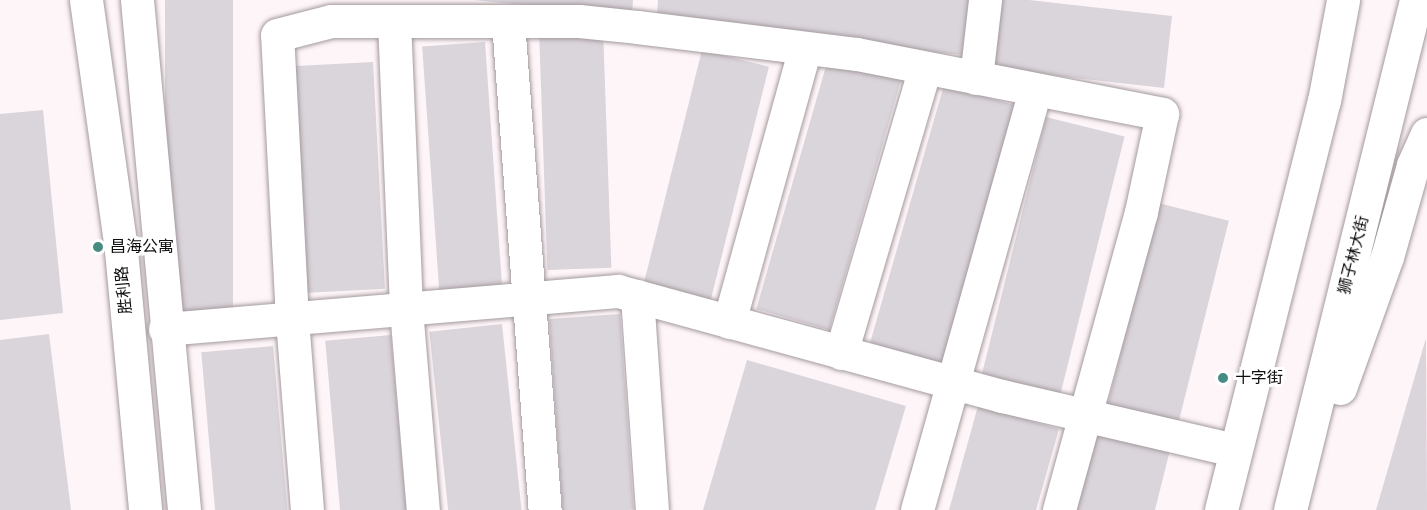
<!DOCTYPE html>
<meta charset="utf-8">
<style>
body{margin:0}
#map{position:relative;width:1427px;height:510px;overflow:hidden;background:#fef5f8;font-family:"Roboto Condensed","Noto Sans SC",sans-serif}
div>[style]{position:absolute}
.building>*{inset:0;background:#dad4db;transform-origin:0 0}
.roads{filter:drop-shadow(0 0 2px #a39a9d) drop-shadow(0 0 2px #a39a9d)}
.minor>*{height:33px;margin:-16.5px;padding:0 16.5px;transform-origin:16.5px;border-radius:16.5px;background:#fff}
.major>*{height:33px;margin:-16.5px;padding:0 16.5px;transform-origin:16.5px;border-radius:16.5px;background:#fff}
.dots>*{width:16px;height:16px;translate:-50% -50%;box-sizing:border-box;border:3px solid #fff;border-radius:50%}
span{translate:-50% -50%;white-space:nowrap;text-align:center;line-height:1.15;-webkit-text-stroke:6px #fff;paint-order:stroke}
.poi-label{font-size:16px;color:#100d0e}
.left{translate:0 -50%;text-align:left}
.street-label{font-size:16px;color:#100d0e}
</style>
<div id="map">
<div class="building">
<div style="left:165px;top:0;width:68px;height:314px"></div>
<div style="clip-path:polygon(474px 0,633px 0,632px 16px)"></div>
<div style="clip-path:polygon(658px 0,969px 0,964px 55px,656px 27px)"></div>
<div style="clip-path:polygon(996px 0,1029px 0,1172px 16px,1164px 88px,988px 68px)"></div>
<div style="left:603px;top:28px;width:240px;height:64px;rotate:88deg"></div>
<div style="left:485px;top:42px;width:247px;height:63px;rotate:86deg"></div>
<div style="left:702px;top:50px;width:69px;height:240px;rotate:14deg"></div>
<div style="left:828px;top:59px;width:76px;height:260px;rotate:16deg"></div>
<div style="left:373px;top:62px;width:227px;height:81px;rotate:87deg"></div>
<div style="left:944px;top:85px;width:75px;height:268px;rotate:16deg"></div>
<div style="clip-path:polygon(43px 110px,63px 313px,0 320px,0 114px)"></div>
<div style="left:1046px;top:117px;width:81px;height:268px;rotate:14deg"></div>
<div style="left:1158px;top:203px;width:73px;height:219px;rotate:14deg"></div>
<div style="left:620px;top:314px;width:196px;height:71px;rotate:86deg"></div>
<div style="left:502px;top:324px;width:187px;height:73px;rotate:84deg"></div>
<div style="clip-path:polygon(49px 334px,71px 510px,0 510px,0 340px)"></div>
<div style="left:391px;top:335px;width:176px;height:66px;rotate:85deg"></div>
<div style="clip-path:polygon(1426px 338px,1427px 510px,1376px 510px)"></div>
<div style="left:273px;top:346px;width:165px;height:72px;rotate:85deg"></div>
<div style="clip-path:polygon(747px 360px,906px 406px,875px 510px,703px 510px)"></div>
<div style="clip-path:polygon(978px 406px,1059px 429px,1036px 510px,949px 510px)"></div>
<div style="clip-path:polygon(1093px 426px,1171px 446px,1155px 510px,1072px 510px)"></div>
</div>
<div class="roads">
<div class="minor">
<div style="left:394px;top:21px;width:288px;rotate:87.6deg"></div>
<div style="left:406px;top:309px;width:202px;rotate:85.2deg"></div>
<div style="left:508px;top:22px;width:489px;rotate:85.7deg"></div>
<div style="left:976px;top:78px;width:79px;rotate:-83.4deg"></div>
<div style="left:637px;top:296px;width:215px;rotate:86deg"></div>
<div style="left:729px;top:322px;width:284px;rotate:-74.5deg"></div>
<div style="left:165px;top:329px;width:455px;rotate:-4.8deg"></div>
<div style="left:618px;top:291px;width:398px;rotate:15.3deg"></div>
<div style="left:1002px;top:396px;width:238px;rotate:13.1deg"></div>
<div style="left:841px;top:353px;width:297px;rotate:-73.6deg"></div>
<div style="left:307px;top:510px;width:192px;rotate:-94.5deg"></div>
<div style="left:292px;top:319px;width:284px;rotate:-93deg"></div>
<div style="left:277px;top:35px;width:56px;rotate:-14.5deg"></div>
<div style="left:331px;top:21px;width:248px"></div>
<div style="left:579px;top:21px;width:58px;rotate:5.9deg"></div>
<div style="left:637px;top:27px;width:222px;rotate:7deg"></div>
<div style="left:857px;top:54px;width:311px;rotate:11.1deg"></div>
<div style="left:1162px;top:114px;width:100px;rotate:102.1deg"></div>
<div style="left:1141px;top:212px;width:309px;rotate:105.4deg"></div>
<div style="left:917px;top:510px;width:436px;rotate:-74.3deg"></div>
</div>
<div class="major">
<div style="left:86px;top:0;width:252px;rotate:82deg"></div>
<div style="left:121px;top:250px;width:261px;rotate:84.7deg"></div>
<div style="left:137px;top:0;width:512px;rotate:84.73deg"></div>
<div style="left:1340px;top:388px;width:139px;rotate:-70.3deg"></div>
<div style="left:1387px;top:257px;width:96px;rotate:-74.2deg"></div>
<div style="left:1413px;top:165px;width:34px;rotate:-66deg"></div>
<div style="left:1221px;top:510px;width:422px;rotate:-75.9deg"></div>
<div style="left:1324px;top:101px;width:103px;rotate:-79.3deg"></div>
<div style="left:1290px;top:510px;width:525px;rotate:-76.12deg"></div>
</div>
</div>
<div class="dots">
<div style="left:98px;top:247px;background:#478c84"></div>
<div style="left:1223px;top:378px;background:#478c84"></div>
</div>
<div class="poi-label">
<span class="left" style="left:110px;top:247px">昌海公寓</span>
<span class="left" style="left:1235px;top:378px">十字街</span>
</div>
<div class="street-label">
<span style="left:1354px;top:255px;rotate:-76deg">狮子林大街</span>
<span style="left:124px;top:290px;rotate:-95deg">胜利路</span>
</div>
</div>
